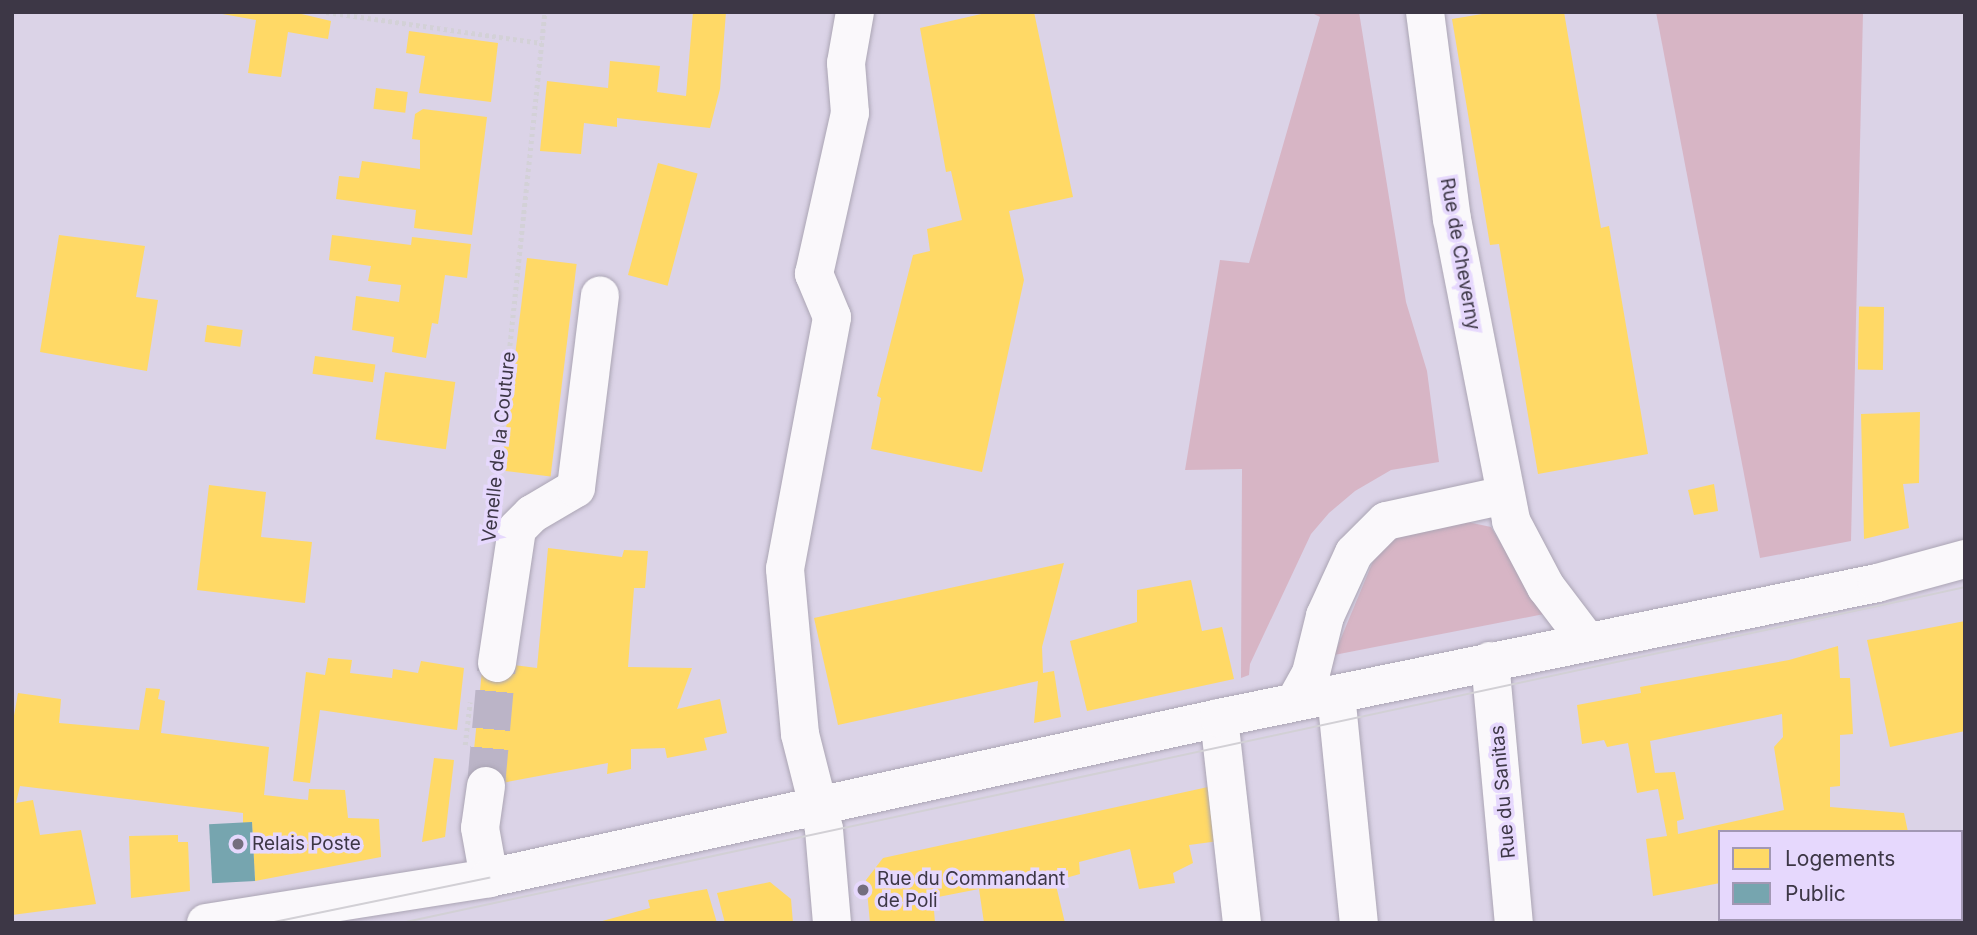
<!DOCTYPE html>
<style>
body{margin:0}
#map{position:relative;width:1977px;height:935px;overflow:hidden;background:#dbd3e7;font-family:Inter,sans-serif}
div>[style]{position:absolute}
.green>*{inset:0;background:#d7b5c5}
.homes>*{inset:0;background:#ffd966;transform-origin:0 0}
.public>*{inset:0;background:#76a5af;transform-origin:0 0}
.minor-tunnel>*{height:38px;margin-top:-19px;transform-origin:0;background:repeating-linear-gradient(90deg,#bbb4c7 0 38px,transparent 0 57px)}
.path>*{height:4.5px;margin-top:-2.25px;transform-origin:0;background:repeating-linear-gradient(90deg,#d3d1d7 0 3.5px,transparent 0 7px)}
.roads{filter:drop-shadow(0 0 2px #aba5b4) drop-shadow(0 0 2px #aba5b4)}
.minor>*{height:38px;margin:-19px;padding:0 19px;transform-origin:19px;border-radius:19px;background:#faf8fb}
.tram>*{height:2px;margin:-1px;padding:0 1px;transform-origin:1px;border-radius:1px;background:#d2d0d5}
.dots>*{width:19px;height:19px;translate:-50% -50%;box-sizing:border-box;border:4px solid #e6d8fd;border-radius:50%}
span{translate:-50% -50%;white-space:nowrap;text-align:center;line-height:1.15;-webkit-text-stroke:7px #e6d8fd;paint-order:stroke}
.street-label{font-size:19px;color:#3d3746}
.poi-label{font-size:19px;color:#3d3746}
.left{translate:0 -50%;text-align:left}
.frame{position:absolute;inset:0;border:14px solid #3d3746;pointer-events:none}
.legend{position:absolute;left:1718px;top:830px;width:245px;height:91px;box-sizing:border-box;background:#e6d8fd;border:2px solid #a298b4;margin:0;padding:9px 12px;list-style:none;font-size:21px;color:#3d3746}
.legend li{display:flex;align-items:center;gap:14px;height:35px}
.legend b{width:35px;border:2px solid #a298b4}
</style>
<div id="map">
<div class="green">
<div style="clip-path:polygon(1310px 12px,1359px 12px,1406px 302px,1427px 371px,1439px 462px,1391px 470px,1355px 491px,1329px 513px,1311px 534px,1250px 664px,1249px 675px,1241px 678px,1242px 469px,1185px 470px,1220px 260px,1249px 263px,1320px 17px)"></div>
<div style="clip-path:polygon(1656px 12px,1863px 12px,1851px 541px,1760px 558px)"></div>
<div style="clip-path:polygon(1463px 521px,1491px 527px,1544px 614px,1334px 655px,1376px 554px,1402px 533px)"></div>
</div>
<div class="homes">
<div style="clip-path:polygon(211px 12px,293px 12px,331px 21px,328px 39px,288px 32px,281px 77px,248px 73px,256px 20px)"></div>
<div style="clip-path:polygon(693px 12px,726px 12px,720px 89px,710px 128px,617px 118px,617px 127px,584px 123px,581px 154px,540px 151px,547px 81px,608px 88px,610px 61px,660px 66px,657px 92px,686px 96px)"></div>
<div style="clip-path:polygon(990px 12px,1034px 12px,1073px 197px,1009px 211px,1024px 280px,982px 472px,871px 449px,881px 398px,877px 396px,913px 255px,930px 251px,927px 229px,962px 220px,951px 171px,946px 172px,920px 28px)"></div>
<div style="clip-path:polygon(1494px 12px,1564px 12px,1601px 228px,1609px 226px,1648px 454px,1538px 474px,1499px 244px,1490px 245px,1452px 19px)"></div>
<div style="clip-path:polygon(409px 31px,498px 43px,491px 102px,419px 93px,425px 56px,406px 53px)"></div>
<div style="left:376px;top:88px;width:32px;height:21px;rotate:7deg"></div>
<div style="clip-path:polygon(423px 109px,487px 117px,472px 235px,414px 228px,416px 210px,336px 199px,339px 176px,359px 178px,362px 161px,420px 169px,420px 140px,412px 139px,415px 114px)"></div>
<div style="left:658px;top:163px;width:41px;height:116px;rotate:15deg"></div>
<div style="clip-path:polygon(59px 235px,145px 246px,136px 297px,158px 300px,147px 371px,40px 352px)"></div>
<div style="clip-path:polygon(332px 235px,411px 245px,412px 237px,471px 244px,467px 278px,445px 275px,438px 324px,432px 323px,426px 358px,392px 352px,394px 337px,352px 330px,356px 296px,399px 302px,401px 285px,368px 281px,371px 266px,329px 260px)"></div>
<div style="left:527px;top:258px;width:50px;height:214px;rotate:7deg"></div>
<div style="left:1884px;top:307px;width:63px;height:25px;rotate:91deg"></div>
<div style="left:207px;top:325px;width:36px;height:17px;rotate:8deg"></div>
<div style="left:315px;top:356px;width:61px;height:18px;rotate:8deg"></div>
<div style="left:385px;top:372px;width:71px;height:68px;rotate:8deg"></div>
<div style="clip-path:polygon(1920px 412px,1919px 483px,1903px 484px,1909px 528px,1864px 539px,1861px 414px)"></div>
<div style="clip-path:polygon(1714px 484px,1718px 511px,1694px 515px,1688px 490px)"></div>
<div style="clip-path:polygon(209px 485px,266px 492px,261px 537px,312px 542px,305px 603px,197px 590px)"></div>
<div style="clip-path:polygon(548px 548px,622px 557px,624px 550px,648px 551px,645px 588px,634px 588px,628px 667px,692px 668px,677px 709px,720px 699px,727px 733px,704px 738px,707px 750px,667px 758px,665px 748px,631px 749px,631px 769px,607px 774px,608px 763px,470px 789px,483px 661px,537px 668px)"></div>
<div style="clip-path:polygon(1064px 563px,1042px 647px,1043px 673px,1054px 671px,1061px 717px,1034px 723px,1038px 681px,838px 725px,814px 618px)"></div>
<div style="clip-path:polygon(1191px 580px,1202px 631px,1222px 627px,1234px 679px,1087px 711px,1070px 641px,1137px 622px,1137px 590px)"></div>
<div style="clip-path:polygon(1965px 621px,1965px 731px,1890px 747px,1867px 640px)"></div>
<div style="clip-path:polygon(evenodd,1838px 646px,1840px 678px,1850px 678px,1853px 734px,1840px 735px,1840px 786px,1830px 787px,1830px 807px,1904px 813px,1908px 832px,1720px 832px,1720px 883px,1653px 896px,1646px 839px,1667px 836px,1658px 789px,1637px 793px,1628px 743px,1607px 747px,1604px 740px,1582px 744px,1577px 705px,1641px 693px,1640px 687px,1789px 660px,1838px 646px,1782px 714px,1783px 737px,1774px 747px,1784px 810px,1678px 834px,1677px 821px,1684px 819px,1675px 772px,1655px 773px,1650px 741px,1782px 714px)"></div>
<div style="clip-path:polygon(328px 658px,352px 660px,350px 673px,392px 678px,393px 669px,418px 673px,421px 661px,464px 668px,457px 730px,320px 710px,310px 783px,293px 781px,306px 672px,325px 675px)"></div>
<div style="clip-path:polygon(146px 688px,160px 689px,158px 699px,165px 701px,161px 733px,269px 747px,264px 795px,308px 800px,309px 789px,345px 790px,348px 818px,379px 819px,381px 857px,255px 881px,252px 822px,243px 823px,243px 813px,20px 786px,16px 803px,33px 800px,40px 835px,81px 830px,96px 904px,12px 915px,12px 727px,18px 693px,61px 699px,59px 723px,139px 730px)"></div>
<div style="clip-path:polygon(434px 758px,454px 760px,445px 837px,422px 842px)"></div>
<div style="clip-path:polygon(1208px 787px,1219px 841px,1189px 845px,1193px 863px,1173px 873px,1175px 883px,1139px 889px,1130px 849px,1079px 862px,1080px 874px,1055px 881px,1065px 923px,984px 923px,979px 889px,933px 898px,935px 923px,870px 923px,866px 880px,883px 858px)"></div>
<div style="clip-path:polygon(178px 835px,178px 842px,188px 842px,190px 891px,131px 898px,129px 836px)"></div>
<div style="clip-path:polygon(770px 882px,791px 899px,793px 923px,725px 923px,717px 893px)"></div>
<div style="clip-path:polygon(707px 889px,717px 923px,595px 923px,650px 908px,648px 900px)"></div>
</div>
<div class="public">
<div style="left:252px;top:822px;width:59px;height:43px;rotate:87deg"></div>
</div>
<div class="minor-tunnel">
<div style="left:486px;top:786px;width:123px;rotate:-84.9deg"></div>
</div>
<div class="path">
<div style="left:326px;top:12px;width:218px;rotate:8.2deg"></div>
<div style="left:495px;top:485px;width:476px;rotate:-84deg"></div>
<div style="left:465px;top:745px;width:43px;rotate:-83.4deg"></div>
</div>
<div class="roads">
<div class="minor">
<div style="left:1425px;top:12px;width:209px;rotate:82.6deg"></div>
<div style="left:1452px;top:219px;width:308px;rotate:78.9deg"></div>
<div style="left:1511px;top:521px;width:75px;rotate:62.1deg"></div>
<div style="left:1546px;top:587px;width:68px;rotate:52.8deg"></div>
<div style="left:1490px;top:661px;width:263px;rotate:84.8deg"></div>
<div style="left:497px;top:663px;width:135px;rotate:-81.5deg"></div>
<div style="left:517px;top:529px;width:21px;rotate:-45deg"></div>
<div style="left:532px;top:514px;width:51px;rotate:-30.6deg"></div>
<div style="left:576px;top:488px;width:194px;rotate:-82.9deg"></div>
<div style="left:1336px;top:694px;width:230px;rotate:84.3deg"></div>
<div style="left:1295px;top:702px;width:33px;rotate:-61deg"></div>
<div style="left:1311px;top:673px;width:59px;rotate:-76.2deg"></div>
<div style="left:1325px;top:616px;width:69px;rotate:-65.3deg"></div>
<div style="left:1354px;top:553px;width:45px;rotate:-45deg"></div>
<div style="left:1386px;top:521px;width:122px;rotate:-12.3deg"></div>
<div style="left:1219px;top:718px;width:206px;rotate:83.6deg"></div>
<div style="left:486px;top:786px;width:42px;rotate:98.1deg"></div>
<div style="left:480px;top:828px;width:51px;rotate:79.8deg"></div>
<div style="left:206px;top:923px;width:287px;rotate:-9deg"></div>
<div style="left:489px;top:878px;width:747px;rotate:-12.36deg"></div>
<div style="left:1219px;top:718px;width:672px;rotate:-11.59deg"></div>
<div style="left:1877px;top:583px;width:91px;rotate:-15.3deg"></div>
<div style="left:832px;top:923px;width:94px;rotate:-94.9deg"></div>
<div style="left:824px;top:829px;width:98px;rotate:-104.2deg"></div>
<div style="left:800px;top:734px;width:166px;rotate:-95.2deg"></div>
<div style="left:785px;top:569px;width:256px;rotate:-79.4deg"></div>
<div style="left:832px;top:317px;width:47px;rotate:-112.7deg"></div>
<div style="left:814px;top:274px;width:165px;rotate:-77.4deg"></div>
<div style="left:850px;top:113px;width:50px;rotate:-94.6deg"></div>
<div style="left:846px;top:63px;width:52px;rotate:-80deg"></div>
</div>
</div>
<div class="tram">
<div style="left:269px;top:923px;width:225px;rotate:-11.6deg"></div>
<div style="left:401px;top:923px;width:1600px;rotate:-12.12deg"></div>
</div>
<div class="dots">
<div style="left:238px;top:844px;background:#746e7e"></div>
<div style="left:863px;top:890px;background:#746e7e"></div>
</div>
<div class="street-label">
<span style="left:1460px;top:254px;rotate:80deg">Rue de Cheverny</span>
<span style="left:499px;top:447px;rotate:-84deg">Venelle de la Couture</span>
<span style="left:1503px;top:792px;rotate:-95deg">Rue du Sanitas</span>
</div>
<div class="poi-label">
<span class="left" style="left:252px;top:844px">Relais Poste</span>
<span class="left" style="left:877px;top:890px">Rue du Commandant<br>de Poli</span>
</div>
<div class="frame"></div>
<ul class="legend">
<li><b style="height:19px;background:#ffd966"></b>Logements</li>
<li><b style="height:19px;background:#76a5af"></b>Public</li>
</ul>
</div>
